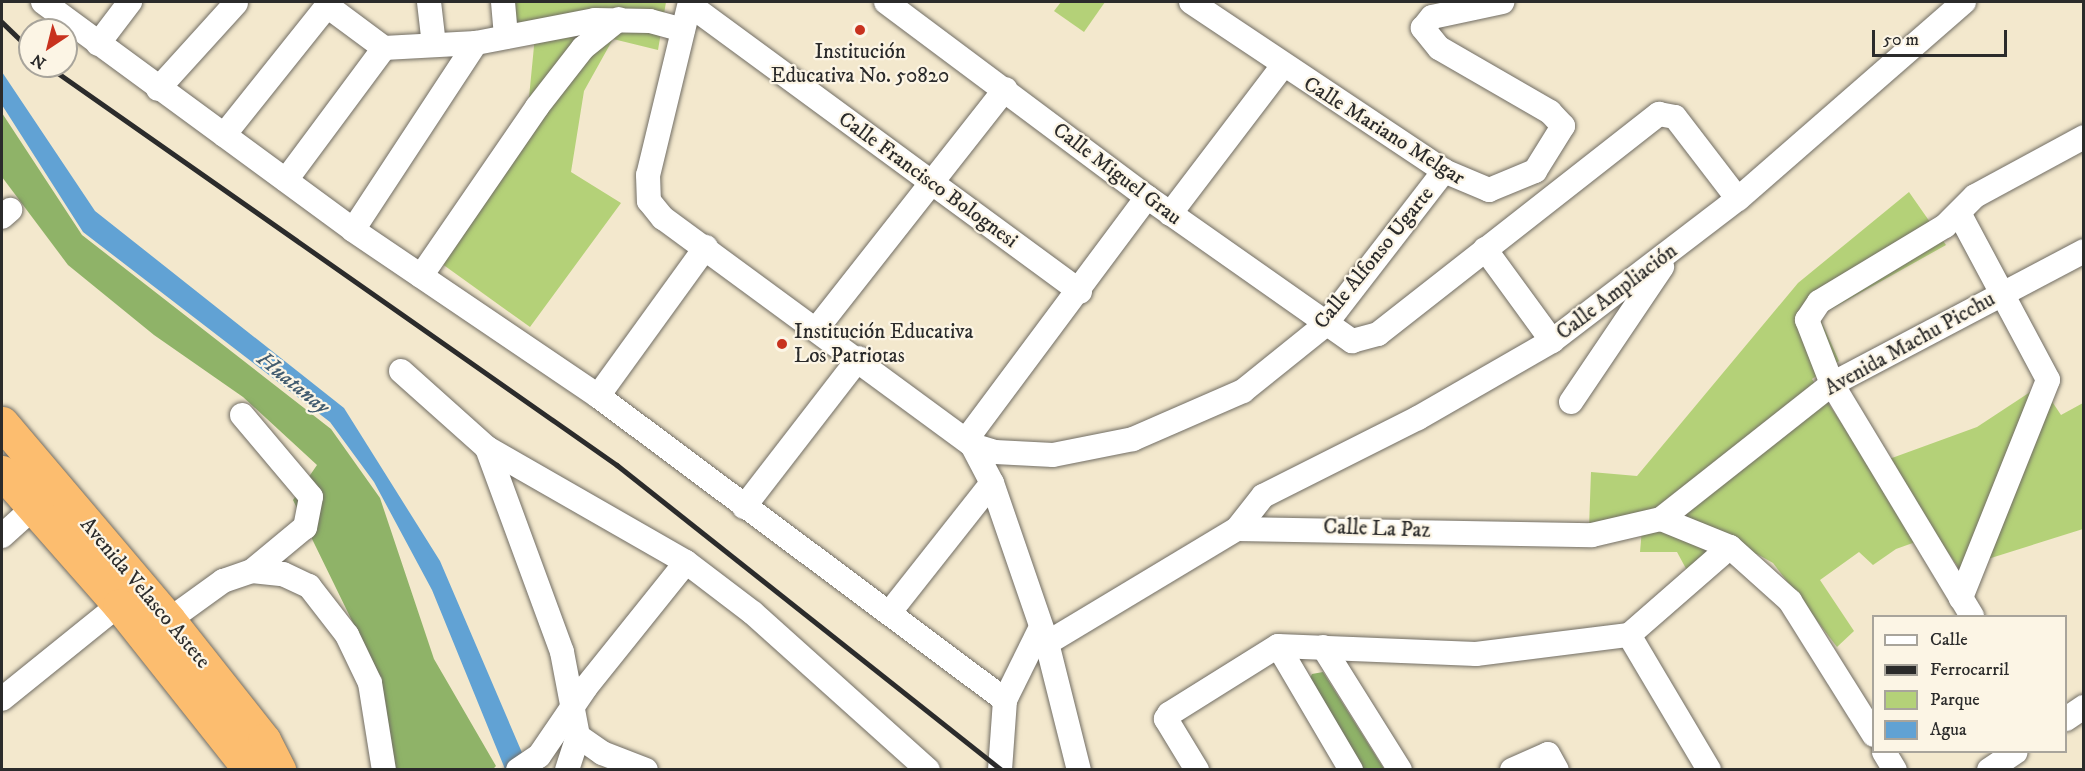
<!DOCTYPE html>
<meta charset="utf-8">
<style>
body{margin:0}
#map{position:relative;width:2085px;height:771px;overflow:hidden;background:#f3e8cd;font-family:"IM FELL DW Pica",serif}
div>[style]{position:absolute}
.green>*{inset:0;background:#b4d178}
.forest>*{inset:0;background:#8fb368}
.water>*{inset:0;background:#61a2d4}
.roads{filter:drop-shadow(0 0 2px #716d64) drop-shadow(0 0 2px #716d64)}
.minor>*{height:24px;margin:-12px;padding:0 12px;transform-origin:12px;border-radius:12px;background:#fff}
.highway>*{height:33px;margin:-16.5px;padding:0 16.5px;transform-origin:16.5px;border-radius:16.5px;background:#fcbd6f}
.rail>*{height:4.5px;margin:-2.25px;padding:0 2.25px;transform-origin:2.25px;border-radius:2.25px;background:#2b2b2b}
.dots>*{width:16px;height:16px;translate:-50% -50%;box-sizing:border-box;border:3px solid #fcf5e5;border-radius:50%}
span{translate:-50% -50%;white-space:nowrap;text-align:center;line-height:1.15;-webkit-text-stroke:4.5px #fcf5e5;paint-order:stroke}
.poi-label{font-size:21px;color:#2b2b2b}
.left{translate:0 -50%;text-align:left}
.street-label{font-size:21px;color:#2b2b2b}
.water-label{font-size:22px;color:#415b6f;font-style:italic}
.frame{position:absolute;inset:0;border:3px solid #2b2b2b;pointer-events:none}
.legend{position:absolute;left:1872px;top:615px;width:195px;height:138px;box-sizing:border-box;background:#fcf5e5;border:2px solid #a8a49b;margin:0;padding:8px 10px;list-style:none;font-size:18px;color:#2b2b2b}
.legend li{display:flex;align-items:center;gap:12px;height:30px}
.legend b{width:30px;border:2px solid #a8a49b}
.north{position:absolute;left:18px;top:18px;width:60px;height:60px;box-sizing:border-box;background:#fcf5e5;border:2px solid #a8a49b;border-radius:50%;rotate:215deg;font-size:16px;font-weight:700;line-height:24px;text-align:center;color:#2b2b2b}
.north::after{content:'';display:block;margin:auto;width:21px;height:27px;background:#c8321e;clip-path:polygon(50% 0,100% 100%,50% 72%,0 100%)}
.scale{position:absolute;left:1872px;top:30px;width:135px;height:27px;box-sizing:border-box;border:3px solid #2b2b2b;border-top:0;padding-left:8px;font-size:18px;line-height:21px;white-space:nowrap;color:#2b2b2b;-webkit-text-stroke:4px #fcf5e5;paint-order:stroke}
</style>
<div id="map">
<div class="green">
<div style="clip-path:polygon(511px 2px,666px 2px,658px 50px,613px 39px,584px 91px,571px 172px,621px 203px,530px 327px,438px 261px,527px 118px,535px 36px,512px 25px)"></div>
<div style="clip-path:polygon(1061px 2px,1105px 2px,1084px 32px,1054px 11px)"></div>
<div style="clip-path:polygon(1909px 192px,1946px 245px,1819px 316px,1839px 361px,1812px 379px,1870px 466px,1977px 427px,2041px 385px,2061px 415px,2083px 403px,2083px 529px,1975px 563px,1962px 572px,1935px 535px,1896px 549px,1873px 565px,1859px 552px,1820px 580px,1854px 631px,1837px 647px,1773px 563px,1757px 554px,1715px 552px,1690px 576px,1677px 552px,1640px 552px,1642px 529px,1589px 528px,1591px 472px,1637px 476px,1798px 283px)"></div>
</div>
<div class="forest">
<div style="clip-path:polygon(2px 113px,82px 235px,331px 429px,380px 498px,434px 659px,496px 766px,493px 769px,390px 769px,356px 629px,293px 500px,317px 465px,243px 397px,154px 335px,68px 265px,2px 177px)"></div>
<div style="clip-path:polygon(1323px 672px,1384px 769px,1357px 769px,1308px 682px,1312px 674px)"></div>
</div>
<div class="water">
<div style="clip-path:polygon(2px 72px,95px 211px,344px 408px,440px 561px,529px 769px,505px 769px,432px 590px,374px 482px,330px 422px,83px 232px,2px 105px)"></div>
</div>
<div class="roads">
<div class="minor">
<div style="left:43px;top:2px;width:385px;rotate:36.3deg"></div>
<div style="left:353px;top:230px;width:296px;rotate:34.1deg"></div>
<div style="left:598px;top:396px;width:508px;rotate:36.76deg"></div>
<div style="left:429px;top:2px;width:43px;rotate:83.4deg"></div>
<div style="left:503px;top:2px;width:35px;rotate:85deg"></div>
<div style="left:690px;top:2px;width:178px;rotate:103.6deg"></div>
<div style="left:648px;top:175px;width:26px;rotate:88deg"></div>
<div style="left:649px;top:201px;width:22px;rotate:51deg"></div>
<div style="left:663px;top:218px;width:383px;rotate:36.3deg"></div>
<div style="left:972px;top:445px;width:43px;rotate:62.2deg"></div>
<div style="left:992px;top:483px;width:169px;rotate:71deg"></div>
<div style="left:1047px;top:643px;width:131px;rotate:75.9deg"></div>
<div style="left:886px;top:2px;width:326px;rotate:36.8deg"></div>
<div style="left:1147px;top:197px;width:251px;rotate:35.1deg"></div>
<div style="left:1352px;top:341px;width:27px;rotate:-15deg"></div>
<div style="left:1378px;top:334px;width:357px;rotate:-38.1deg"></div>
<div style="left:1659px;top:114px;width:16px;rotate:11deg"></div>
<div style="left:1675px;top:117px;width:103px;rotate:52.5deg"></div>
<div style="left:1191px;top:2px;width:304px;rotate:33.7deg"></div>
<div style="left:1444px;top:171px;width:49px;rotate:22.9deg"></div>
<div style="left:1489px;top:190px;width:50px;rotate:-22.4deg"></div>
<div style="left:1535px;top:171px;width:53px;rotate:-58.1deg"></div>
<div style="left:1563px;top:126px;width:19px;rotate:-133deg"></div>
<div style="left:1550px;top:112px;width:128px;rotate:-150deg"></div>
<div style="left:1439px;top:48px;width:26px;rotate:-129deg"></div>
<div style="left:1423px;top:28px;width:14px;rotate:-51deg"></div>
<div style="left:1432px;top:17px;width:72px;rotate:-12.1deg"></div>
<div style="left:326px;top:5px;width:72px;rotate:36.6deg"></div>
<div style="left:384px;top:48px;width:92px;rotate:-3.1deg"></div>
<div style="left:476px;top:43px;width:121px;rotate:-10.9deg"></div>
<div style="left:595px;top:20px;width:55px;rotate:1deg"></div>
<div style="left:650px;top:21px;width:34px;rotate:15deg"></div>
<div style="left:690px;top:5px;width:484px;rotate:36.3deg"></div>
<div style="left:98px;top:44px;width:53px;rotate:-52.7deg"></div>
<div style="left:158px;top:89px;width:116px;rotate:-47.8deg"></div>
<div style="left:224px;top:135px;width:170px;rotate:-51.4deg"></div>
<div style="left:286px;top:180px;width:164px;rotate:-53.4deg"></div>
<div style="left:1959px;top:213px;width:189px;rotate:61.9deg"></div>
<div style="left:2048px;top:380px;width:235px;rotate:111.8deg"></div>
<div style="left:1170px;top:214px;width:185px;rotate:-52.7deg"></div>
<div style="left:2px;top:217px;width:11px;rotate:-41deg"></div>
<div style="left:353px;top:230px;width:224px;rotate:-56.7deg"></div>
<div style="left:1485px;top:249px;width:114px;rotate:53.9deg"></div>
<div style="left:421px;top:276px;width:205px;rotate:-55.5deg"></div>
<div style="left:537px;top:107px;width:75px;rotate:-52.1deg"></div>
<div style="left:583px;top:48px;width:46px;rotate:-38.9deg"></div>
<div style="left:818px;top:327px;width:303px;rotate:-51.8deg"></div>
<div style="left:401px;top:371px;width:115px;rotate:41.8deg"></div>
<div style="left:487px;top:448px;width:217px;rotate:69.8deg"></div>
<div style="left:562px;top:652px;width:86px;rotate:79.2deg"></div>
<div style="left:578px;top:736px;width:29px;rotate:35deg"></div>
<div style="left:602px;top:753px;width:47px;rotate:21.1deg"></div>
<div style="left:598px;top:396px;width:184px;rotate:-54.1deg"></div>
<div style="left:1571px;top:402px;width:163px;rotate:-56deg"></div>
<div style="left:242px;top:415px;width:107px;rotate:49.9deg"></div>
<div style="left:311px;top:497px;width:31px;rotate:101deg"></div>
<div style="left:305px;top:527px;width:69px;rotate:140.3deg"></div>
<div style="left:966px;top:440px;width:303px;rotate:-53.3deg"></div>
<div style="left:972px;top:445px;width:24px;rotate:17deg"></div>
<div style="left:995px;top:452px;width:58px;rotate:3deg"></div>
<div style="left:1053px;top:455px;width:82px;rotate:-11.3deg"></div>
<div style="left:1133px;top:439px;width:120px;rotate:-23.6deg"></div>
<div style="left:1243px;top:391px;width:105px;rotate:-38.8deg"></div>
<div style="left:1325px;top:325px;width:195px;rotate:-52.3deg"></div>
<div style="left:487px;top:448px;width:229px;rotate:29.8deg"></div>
<div style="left:686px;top:562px;width:84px;rotate:37.3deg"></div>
<div style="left:753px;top:613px;width:235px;rotate:41.9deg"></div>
<div style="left:744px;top:507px;width:188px;rotate:-52.3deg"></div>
<div style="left:1661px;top:519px;width:218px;rotate:-38.3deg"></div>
<div style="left:1832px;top:384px;width:285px;rotate:-27.8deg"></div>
<div style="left:1237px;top:529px;width:42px;rotate:-51.8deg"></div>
<div style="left:1263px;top:496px;width:174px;rotate:-26.7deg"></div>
<div style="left:1418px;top:418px;width:155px;rotate:-29.9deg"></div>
<div style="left:1552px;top:341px;width:234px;rotate:-37.4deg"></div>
<div style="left:1738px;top:199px;width:300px;rotate:-41.1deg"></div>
<div style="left:2px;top:536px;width:42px;rotate:-42.1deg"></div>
<div style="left:890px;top:612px;width:164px;rotate:-51.7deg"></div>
<div style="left:1972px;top:616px;width:271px;rotate:-121.1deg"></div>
<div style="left:1832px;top:384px;width:69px;rotate:-111.3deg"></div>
<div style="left:1807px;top:320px;width:22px;rotate:-56deg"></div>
<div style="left:1819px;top:302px;width:147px;rotate:-31.1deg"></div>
<div style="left:1945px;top:226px;width:42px;rotate:-45deg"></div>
<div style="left:1975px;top:196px;width:124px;rotate:-28.4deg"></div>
<div style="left:169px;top:620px;width:67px;rotate:-35.8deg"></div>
<div style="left:223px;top:581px;width:31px;rotate:-19deg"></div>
<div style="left:252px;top:571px;width:31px;rotate:6deg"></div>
<div style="left:283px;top:574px;width:29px;rotate:25deg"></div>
<div style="left:309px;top:586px;width:62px;rotate:52.2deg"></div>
<div style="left:347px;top:635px;width:53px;rotate:64.4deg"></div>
<div style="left:370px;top:683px;width:88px;rotate:80.9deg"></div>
<div style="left:1629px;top:635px;width:157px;rotate:59.3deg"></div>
<div style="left:1047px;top:643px;width:222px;rotate:-31deg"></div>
<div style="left:1237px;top:529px;width:355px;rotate:1deg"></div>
<div style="left:1592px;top:535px;width:71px;rotate:-13.1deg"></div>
<div style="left:1661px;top:519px;width:74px;rotate:22.1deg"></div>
<div style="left:1278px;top:646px;width:144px;rotate:59.5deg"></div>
<div style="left:1323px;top:647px;width:145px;rotate:58deg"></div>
<div style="left:2px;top:699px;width:166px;rotate:-38.9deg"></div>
<div style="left:2066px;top:719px;width:22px;rotate:-34deg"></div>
<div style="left:1884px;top:752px;width:21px;rotate:59deg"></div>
<div style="left:518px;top:770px;width:25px;rotate:-34deg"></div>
<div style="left:539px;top:756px;width:83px;rotate:-55.7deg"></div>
<div style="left:586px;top:687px;width:160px;rotate:-51.3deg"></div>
<div style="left:567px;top:770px;width:36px;rotate:-72deg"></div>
<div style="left:1000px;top:770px;width:70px;rotate:-85.9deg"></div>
<div style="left:1005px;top:700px;width:81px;rotate:-63.7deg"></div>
<div style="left:1197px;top:770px;width:60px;rotate:-121.3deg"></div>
<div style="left:1166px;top:719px;width:6px;rotate:-59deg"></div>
<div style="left:1169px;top:714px;width:128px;rotate:-32deg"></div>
<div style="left:1278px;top:646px;width:198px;rotate:2.3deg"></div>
<div style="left:1476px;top:654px;width:154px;rotate:-7.1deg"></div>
<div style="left:1629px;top:635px;width:134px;rotate:-41.1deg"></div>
<div style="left:1730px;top:547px;width:81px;rotate:42deg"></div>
<div style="left:1790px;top:601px;width:158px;rotate:57.9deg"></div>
<div style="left:1512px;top:770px;width:39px;rotate:-24deg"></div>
<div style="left:1548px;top:754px;width:18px;rotate:61deg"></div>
<div style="left:1989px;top:770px;width:32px;rotate:-34deg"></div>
</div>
<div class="highway">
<div style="left:2px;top:423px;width:258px;rotate:49.7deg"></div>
<div style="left:169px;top:620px;width:153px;rotate:51.6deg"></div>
<div style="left:264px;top:740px;width:34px;rotate:63deg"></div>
<div style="left:2px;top:472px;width:177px;rotate:48.7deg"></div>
<div style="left:119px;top:605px;width:211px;rotate:51.6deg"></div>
</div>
</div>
<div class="rail">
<div style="left:2px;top:22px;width:39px;rotate:44deg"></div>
<div style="left:48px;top:66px;width:695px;rotate:35.04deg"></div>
<div style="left:617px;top:465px;width:491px;rotate:38.4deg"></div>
</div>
<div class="dots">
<div style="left:860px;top:30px;background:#c8321e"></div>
<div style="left:782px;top:344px;background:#c8321e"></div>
</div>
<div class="poi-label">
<span style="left:860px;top:64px">Institución<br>Educativa No. 50820</span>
<span class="left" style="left:794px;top:344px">Institución Educativa<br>Los Patriotas</span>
</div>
<div class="street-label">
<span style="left:1384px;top:131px;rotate:32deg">Calle Mariano Melgar</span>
<span style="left:1117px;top:174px;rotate:37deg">Calle Miguel Grau</span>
<span style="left:928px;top:180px;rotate:36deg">Calle Francisco Bolognesi</span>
<span style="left:1374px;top:258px;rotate:-51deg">Calle Alfonso Ugarte</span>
<span style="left:1617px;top:292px;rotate:-37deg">Calle Ampliación</span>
<span style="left:1910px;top:344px;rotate:-29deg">Avenida Machu Picchu</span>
<span style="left:1377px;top:529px;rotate:2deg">Calle La Paz</span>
<span style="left:145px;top:593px;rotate:50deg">Avenida Velasco Astete</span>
</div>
<div class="water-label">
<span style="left:293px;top:383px;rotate:39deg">Huatanay</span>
</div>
<div class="frame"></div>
<ul class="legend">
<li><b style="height:8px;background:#fff"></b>Calle</li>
<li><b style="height:8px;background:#2b2b2b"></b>Ferrocarril</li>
<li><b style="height:16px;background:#b4d178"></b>Parque</li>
<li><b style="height:16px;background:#61a2d4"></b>Agua</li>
</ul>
<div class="north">N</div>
<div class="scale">50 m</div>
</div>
